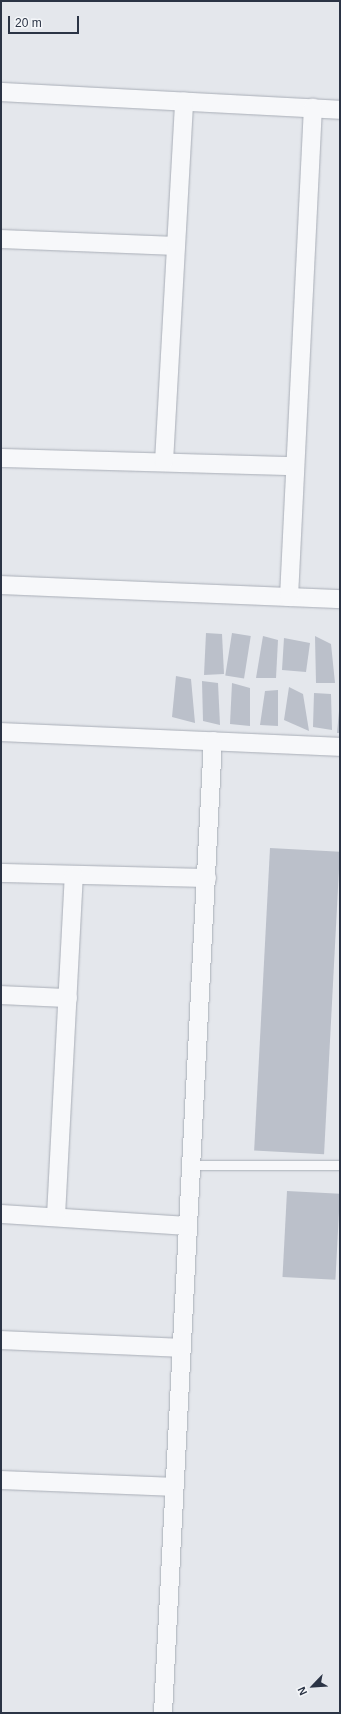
<!DOCTYPE html>
<style>
body{margin:0}
#map{position:relative;width:341px;height:1714px;overflow:hidden;background:#e4e7ec;font-family:Helvetica,sans-serif}
div>[style]{position:absolute}
.building>*{inset:0;background:#bbc0ca;transform-origin:0 0}
.roads{filter:drop-shadow(0 0 1px #a9aeb7) drop-shadow(0 0 1px #a9aeb7)}
.lane>*{height:9px;margin:-4.5px;padding:0 4.5px;transform-origin:4.5px;border-radius:4.5px;background:#f7f8fa}
.street>*{height:18px;margin:-9px;padding:0 9px;transform-origin:9px;border-radius:9px;background:#f7f8fa}
span{translate:-50% -50%;white-space:nowrap;text-align:center;line-height:1.15;-webkit-text-stroke:4px #f4f6f9;paint-order:stroke}
.frame{position:absolute;inset:0;border:2px solid #2b3445;pointer-events:none}
.north{position:absolute;left:293px;top:1666px;width:40px;height:40px;-webkit-text-stroke:3px #f4f6f9;paint-order:stroke;rotate:245deg;font-size:11px;font-weight:700;line-height:16px;text-align:center;color:#2b3445}
.north::after{content:'';display:block;margin:auto;width:14px;height:18px;background:#2b3445;clip-path:polygon(50% 0,100% 100%,50% 72%,0 100%)}
.scale{position:absolute;left:8px;top:16px;width:71px;height:18px;box-sizing:border-box;border:2px solid #2b3445;border-top:0;padding-left:5px;font-size:12px;line-height:14px;white-space:nowrap;color:#2b3445;-webkit-text-stroke:3px #f4f6f9;paint-order:stroke}
</style>
<div id="map">
<div class="building">
<div style="clip-path:polygon(206px 633px,222px 634px,224px 674px,204px 675px)"></div>
<div style="left:232px;top:633px;width:19px;height:43px;rotate:9deg"></div>
<div style="clip-path:polygon(263px 636px,278px 640px,276px 678px,256px 678px)"></div>
<div style="clip-path:polygon(315px 636px,331px 644px,335px 683px,316px 683px)"></div>
<div style="clip-path:polygon(284px 638px,310px 643px,306px 672px,282px 670px)"></div>
<div style="clip-path:polygon(176px 676px,191px 679px,195px 723px,172px 717px)"></div>
<div style="clip-path:polygon(202px 681px,218px 683px,220px 725px,203px 721px)"></div>
<div style="clip-path:polygon(232px 683px,250px 688px,250px 726px,230px 724px)"></div>
<div style="clip-path:polygon(289px 687px,303px 694px,309px 731px,284px 720px)"></div>
<div style="clip-path:polygon(278px 690px,278px 726px,260px 725px,265px 691px)"></div>
<div style="clip-path:polygon(314px 693px,331px 694px,332px 730px,313px 727px)"></div>
<div style="clip-path:polygon(339px 711px,340px 711px,340px 733px,337px 733px)"></div>
<div style="left:270px;top:848px;width:70px;height:303px;rotate:3deg"></div>
<div style="left:287px;top:1191px;width:53px;height:86px;rotate:3deg"></div>
</div>
<div class="roads">
<div class="lane">
<div style="left:191px;top:1165px;width:149px"></div>
</div>
<div class="street">
<div style="left:1px;top:92px;width:339px;rotate:3deg"></div>
<div style="left:1px;top:239px;width:173px;rotate:2.3deg"></div>
<div style="left:1px;top:458px;width:294px;rotate:1.6deg"></div>
<div style="left:164px;top:462px;width:361px;rotate:-86.8deg"></div>
<div style="left:1px;top:585px;width:339px;rotate:2.4deg"></div>
<div style="left:289px;top:597px;width:490px;rotate:-87.2deg"></div>
<div style="left:1px;top:732px;width:339px;rotate:2.5deg"></div>
<div style="left:1px;top:873px;width:206px;rotate:1.4deg"></div>
<div style="left:1px;top:995px;width:67px;rotate:2.6deg"></div>
<div style="left:1px;top:1214px;width:186px;rotate:3.7deg"></div>
<div style="left:56px;top:1216px;width:340px;rotate:-87deg"></div>
<div style="left:1px;top:1340px;width:180px;rotate:2.5deg"></div>
<div style="left:1px;top:1480px;width:173px;rotate:2.3deg"></div>
<div style="left:163px;top:1713px;width:973px;rotate:-87.06deg"></div>
</div>
</div>
<div class="frame"></div>
<div class="north">N</div>
<div class="scale">20 m</div>
</div>
